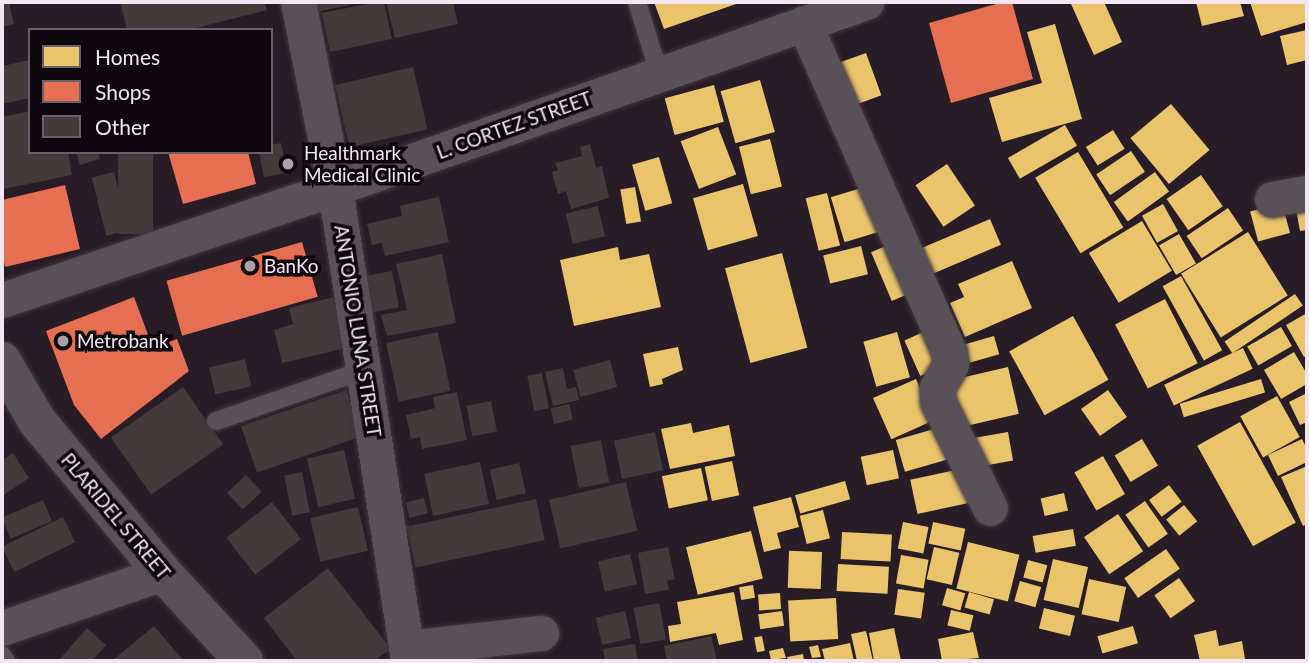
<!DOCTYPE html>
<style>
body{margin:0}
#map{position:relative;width:1309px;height:663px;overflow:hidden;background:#281c26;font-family:Lato,sans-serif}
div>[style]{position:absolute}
.homes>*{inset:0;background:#e9c46a;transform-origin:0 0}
.shops>*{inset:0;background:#e76f51;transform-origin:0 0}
.building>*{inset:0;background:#44393b;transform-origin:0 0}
.roads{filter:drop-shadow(0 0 2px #41373f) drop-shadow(0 0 2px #41373f)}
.service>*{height:18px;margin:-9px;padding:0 9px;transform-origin:9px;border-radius:9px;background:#595158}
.minor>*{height:35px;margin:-17.5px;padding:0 17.5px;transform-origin:17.5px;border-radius:17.5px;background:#595158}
.tertiary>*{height:38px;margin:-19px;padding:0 19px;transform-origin:19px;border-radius:19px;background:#595158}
.dots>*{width:19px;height:19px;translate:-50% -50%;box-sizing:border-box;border:4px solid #0f070e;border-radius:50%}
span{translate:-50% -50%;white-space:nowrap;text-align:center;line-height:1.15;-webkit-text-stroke:7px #0f070e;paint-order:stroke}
.street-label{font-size:19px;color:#f3e5f1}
.poi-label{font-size:19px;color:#f3e5f1}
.left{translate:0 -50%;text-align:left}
.frame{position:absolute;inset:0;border:4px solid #f3e5f1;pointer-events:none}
.legend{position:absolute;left:28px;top:28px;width:245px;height:126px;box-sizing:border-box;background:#0f070e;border:2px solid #6a6069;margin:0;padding:9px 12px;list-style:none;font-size:21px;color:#f3e5f1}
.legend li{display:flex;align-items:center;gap:14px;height:35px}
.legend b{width:35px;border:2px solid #6a6069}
</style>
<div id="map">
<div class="homes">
<div style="clip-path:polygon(654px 2px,742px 2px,664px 29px)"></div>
<div style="clip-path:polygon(1076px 2px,1104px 2px,1122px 42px,1094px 55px,1071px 4px)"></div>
<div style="clip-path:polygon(1196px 2px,1240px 2px,1244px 16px,1202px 26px)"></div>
<div style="clip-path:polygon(1250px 2px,1307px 2px,1307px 22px,1261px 36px)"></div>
<div style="clip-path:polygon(1055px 24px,1082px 119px,1002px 142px,989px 98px,1042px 83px,1027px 32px)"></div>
<div style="clip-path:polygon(1307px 30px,1307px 60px,1287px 65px,1280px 36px)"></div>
<div style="left:866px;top:53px;width:45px;height:31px;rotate:70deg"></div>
<div style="left:760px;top:80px;width:54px;height:41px;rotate:74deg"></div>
<div style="left:714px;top:85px;width:38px;height:51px;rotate:75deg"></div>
<div style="left:1171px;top:104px;width:60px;height:53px;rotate:50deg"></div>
<div style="left:1065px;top:125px;width:24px;height:66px;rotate:60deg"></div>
<div style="left:718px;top:127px;width:51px;height:40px;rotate:69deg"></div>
<div style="left:1113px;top:130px;width:22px;height:32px;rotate:58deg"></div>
<div style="left:770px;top:139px;width:49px;height:32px;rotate:76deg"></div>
<div style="left:1131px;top:151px;width:25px;height:42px;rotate:56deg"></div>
<div style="left:1078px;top:152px;width:88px;height:50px;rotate:59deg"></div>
<div style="left:659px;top:157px;width:48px;height:28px;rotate:74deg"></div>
<div style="left:947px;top:164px;width:50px;height:38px;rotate:56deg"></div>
<div style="left:1155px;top:172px;width:24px;height:51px;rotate:54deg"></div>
<div style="left:1201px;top:175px;width:38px;height:42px;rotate:55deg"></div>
<div style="left:743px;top:184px;width:54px;height:52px;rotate:74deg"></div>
<div style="left:871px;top:185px;width:47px;height:42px;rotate:73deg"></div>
<div style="left:635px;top:187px;width:35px;height:15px;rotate:80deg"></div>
<div style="left:827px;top:193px;width:54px;height:22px;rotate:76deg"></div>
<div style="clip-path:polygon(1307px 201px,1307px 230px,1300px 231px,1295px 203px)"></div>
<div style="left:1282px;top:203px;width:31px;height:33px;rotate:75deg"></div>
<div style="left:1163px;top:204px;width:31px;height:24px;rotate:61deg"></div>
<div style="left:1228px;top:208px;width:27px;height:50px;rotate:56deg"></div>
<div style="left:990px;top:219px;width:28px;height:83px;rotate:67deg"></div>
<div style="left:1142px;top:221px;width:58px;height:62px;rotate:59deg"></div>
<div style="left:1248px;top:232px;width:75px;height:79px;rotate:58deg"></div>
<div style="left:1179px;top:234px;width:34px;height:23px;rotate:60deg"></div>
<div style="left:895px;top:242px;width:53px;height:26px;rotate:67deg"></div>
<div style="left:861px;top:246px;width:29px;height:39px;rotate:76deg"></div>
<div style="clip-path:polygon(618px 247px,620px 260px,649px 254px,661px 307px,574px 326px,560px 260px)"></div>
<div style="left:782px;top:253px;width:98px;height:59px;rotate:75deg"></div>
<div style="clip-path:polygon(1012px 261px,1032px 308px,965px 337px,950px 303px,964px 297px,958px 284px)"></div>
<div style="left:1181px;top:276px;width:85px;height:21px;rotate:61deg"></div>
<div style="left:1295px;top:294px;width:14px;height:85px;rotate:56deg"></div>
<div style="left:1165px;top:299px;width:72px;height:56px;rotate:63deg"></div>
<div style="clip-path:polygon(1307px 313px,1307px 355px,1304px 357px,1286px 325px)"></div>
<div style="left:1073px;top:316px;width:73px;height:73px;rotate:61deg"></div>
<div style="left:1281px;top:327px;width:22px;height:39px;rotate:60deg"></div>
<div style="left:930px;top:329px;width:39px;height:28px;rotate:66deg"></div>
<div style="left:897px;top:332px;width:47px;height:35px;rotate:74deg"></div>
<div style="left:994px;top:336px;width:19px;height:42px;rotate:74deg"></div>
<div style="clip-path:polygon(678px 347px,683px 370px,662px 379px,663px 384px,650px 387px,643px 354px)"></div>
<div style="left:1243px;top:348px;width:23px;height:87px;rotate:65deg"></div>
<div style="clip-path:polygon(1294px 352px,1307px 374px,1307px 384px,1281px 399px,1264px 370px)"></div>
<div style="left:1008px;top:367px;width:48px;height:62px;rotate:77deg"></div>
<div style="left:916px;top:379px;width:45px;height:47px;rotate:66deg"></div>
<div style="left:1261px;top:379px;width:14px;height:85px;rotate:73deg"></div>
<div style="left:1108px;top:390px;width:33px;height:33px;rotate:55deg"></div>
<div style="clip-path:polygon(1307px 393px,1307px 422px,1300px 425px,1289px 402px)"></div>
<div style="left:1277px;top:396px;width:47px;height:42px;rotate:61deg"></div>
<div style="left:1240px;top:422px;width:115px;height:49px;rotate:61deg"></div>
<div style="clip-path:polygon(691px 423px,693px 433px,729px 425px,735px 456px,670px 469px,661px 429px)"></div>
<div style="left:941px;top:427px;width:33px;height:47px;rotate:74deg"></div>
<div style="left:1008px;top:432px;width:29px;height:35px;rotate:80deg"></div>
<div style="left:1142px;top:439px;width:31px;height:32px;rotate:59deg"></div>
<div style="clip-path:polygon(1302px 439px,1307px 449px,1307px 462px,1278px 476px,1268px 455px)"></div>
<div style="left:893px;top:450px;width:29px;height:33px;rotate:78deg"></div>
<div style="left:1103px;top:456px;width:44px;height:33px;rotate:60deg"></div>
<div style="left:732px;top:461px;width:35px;height:28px;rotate:78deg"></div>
<div style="clip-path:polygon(1307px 466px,1307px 524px,1303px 526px,1281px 477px)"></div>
<div style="left:701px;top:468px;width:33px;height:40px;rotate:78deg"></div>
<div style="left:965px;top:468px;width:35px;height:56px;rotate:78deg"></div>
<div style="left:845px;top:481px;width:19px;height:52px;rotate:74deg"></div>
<div style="left:1169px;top:485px;width:21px;height:25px;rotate:53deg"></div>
<div style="left:1064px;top:493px;width:18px;height:24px;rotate:77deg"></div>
<div style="clip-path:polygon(791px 497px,799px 527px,777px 533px,781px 548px,764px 552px,753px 507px)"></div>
<div style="left:1145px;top:501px;width:40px;height:24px;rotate:55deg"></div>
<div style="left:1184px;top:505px;width:21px;height:23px;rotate:51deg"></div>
<div style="left:823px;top:510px;width:29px;height:24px;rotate:76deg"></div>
<div style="left:1118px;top:514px;width:45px;height:41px;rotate:56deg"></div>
<div style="left:903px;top:522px;width:26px;height:27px;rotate:11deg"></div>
<div style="left:933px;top:522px;width:33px;height:22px;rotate:12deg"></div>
<div style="left:1073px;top:529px;width:17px;height:41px;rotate:80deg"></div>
<div style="left:751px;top:531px;width:49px;height:67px;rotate:76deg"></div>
<div style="left:842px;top:532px;width:50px;height:27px;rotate:3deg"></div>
<div style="left:968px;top:542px;width:53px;height:48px;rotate:14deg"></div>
<div style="left:934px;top:547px;width:26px;height:33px;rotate:13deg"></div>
<div style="left:1166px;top:549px;width:24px;height:51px;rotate:55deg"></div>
<div style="left:822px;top:552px;width:37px;height:33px;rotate:92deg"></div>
<div style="left:901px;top:555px;width:28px;height:29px;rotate:10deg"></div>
<div style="left:1053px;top:559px;width:36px;height:42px;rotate:13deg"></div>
<div style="left:1028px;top:560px;width:20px;height:18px;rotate:15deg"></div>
<div style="left:838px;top:564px;width:51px;height:27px;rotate:3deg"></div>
<div style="left:1179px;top:578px;width:28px;height:30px;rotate:55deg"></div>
<div style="left:1089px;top:579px;width:38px;height:36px;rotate:12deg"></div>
<div style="left:1020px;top:581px;width:22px;height:21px;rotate:16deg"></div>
<div style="left:753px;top:585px;width:13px;height:14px;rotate:81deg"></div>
<div style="left:947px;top:588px;width:19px;height:18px;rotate:16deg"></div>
<div style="left:898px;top:589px;width:27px;height:26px;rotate:8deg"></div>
<div style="clip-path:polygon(734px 592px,743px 640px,719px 645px,716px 633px,670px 642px,668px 626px,681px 624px,677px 602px)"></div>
<div style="left:969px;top:592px;width:26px;height:16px;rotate:16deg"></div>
<div style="left:780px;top:593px;width:16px;height:22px;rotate:86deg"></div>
<div style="left:836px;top:598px;width:41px;height:48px;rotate:87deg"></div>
<div style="left:1044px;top:608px;width:32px;height:21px;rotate:14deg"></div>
<div style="left:951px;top:610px;width:23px;height:16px;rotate:13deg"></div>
<div style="left:782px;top:611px;width:15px;height:24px;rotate:82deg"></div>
<div style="left:1133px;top:626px;width:18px;height:37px;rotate:74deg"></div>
<div style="clip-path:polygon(894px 628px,901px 661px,874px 661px,869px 633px)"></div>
<div style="clip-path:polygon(1216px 630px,1219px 646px,1242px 641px,1245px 659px,1200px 661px,1194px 635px)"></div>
<div style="clip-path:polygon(866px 631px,873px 661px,857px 661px,851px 634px)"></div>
<div style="clip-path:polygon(973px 632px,979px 658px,942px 661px,938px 639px)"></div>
<div style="left:762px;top:636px;width:15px;height:8px;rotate:79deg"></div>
<div style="clip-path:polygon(850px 643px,854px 661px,825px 661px,822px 649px)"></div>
<div style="clip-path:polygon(818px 645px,821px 657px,812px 658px,809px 647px)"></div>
<div style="clip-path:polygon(783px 648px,786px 658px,771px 660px,769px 651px)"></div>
<div style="clip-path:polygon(803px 654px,804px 661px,788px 661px,787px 657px)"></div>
</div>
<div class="shops">
<div style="clip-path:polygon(1003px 2px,1012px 2px,1033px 79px,951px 103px,929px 23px)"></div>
<div style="clip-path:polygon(168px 152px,248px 152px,256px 184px,183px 204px)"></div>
<div style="clip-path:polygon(65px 185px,80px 249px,5px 267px,2px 252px,2px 200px)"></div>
<div style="left:302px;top:242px;width:57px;height:141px;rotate:74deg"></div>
<div style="clip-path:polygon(134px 297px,153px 348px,177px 339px,189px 371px,101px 439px,74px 405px,46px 331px)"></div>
</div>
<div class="building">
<div style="clip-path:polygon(2px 2px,9px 2px,14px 24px,2px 27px)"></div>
<div style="clip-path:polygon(120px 2px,264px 2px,267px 10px,188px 30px,127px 30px)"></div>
<div style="clip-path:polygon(313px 2px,358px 2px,358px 3px,316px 12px)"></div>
<div style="clip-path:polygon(377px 2px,384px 2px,392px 39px,330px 52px,322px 13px)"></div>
<div style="clip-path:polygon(386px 2px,453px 2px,458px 24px,395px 38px)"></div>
<div style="clip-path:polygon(30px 60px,30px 98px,2px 104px,2px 66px)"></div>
<div style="left:413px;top:67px;width:64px;height:80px;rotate:77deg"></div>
<div style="clip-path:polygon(30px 111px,30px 152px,68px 152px,72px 175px,4px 189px,2px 117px)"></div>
<div style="clip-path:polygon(281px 143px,287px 173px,264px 177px,259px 152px,271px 152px,271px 145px)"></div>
<div style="clip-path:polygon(590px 144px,596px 168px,602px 166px,609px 198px,571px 209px,566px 191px,558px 194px,552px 172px,558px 170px,555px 163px,582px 156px,580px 147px)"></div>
<div style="clip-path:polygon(76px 152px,98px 152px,100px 159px,80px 165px)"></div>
<div style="left:118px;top:152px;width:35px;height:82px"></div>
<div style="left:114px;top:172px;width:60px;height:23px;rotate:76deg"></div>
<div style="clip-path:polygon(439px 197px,449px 242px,385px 256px,382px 243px,372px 245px,367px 224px,402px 216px,400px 206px)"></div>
<div style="left:598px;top:206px;width:31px;height:33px;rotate:77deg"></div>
<div style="clip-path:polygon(442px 254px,456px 323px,387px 336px,381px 315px,407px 310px,396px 264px)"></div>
<div style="left:392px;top:271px;width:37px;height:29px;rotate:79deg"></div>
<div style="clip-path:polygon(342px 295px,355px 346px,282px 363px,274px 330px,293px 324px,289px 308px)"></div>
<div style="left:438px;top:332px;width:60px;height:53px;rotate:78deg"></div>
<div style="left:245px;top:359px;width:28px;height:37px;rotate:77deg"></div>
<div style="left:610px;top:360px;width:28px;height:38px;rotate:75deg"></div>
<div style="clip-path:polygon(563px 368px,567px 389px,576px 387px,579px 400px,553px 406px,545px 372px)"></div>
<div style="left:542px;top:373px;width:36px;height:15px;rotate:79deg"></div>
<div style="left:183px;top:387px;width:70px;height:88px;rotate:55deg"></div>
<div style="left:346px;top:390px;width:49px;height:111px;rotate:71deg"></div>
<div style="clip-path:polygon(457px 392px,467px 440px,422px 449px,420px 437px,411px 439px,406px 415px,435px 408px,433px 397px)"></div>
<div style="left:491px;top:401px;width:31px;height:25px;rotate:79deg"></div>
<div style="left:569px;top:404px;width:16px;height:19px;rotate:76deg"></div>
<div style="left:655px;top:432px;width:39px;height:42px;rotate:78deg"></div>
<div style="left:601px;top:440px;width:43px;height:31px;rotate:79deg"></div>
<div style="left:344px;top:450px;width:50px;height:38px;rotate:77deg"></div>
<div style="clip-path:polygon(13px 453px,29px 478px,2px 496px,2px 460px)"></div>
<div style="left:480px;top:462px;width:43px;height:57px;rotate:78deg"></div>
<div style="left:519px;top:463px;width:31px;height:30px;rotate:77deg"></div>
<div style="left:302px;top:472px;width:41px;height:18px;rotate:79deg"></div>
<div style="left:246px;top:475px;width:23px;height:26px;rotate:47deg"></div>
<div style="left:626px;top:482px;width:50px;height:79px;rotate:77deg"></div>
<div style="left:424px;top:498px;width:16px;height:19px;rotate:76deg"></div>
<div style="left:536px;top:499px;width:42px;height:132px;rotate:78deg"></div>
<div style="left:43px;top:500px;width:23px;height:45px;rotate:67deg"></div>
<div style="left:272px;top:502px;width:47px;height:58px;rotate:52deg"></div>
<div style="left:358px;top:507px;width:45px;height:49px;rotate:77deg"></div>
<div style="left:63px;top:517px;width:28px;height:68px;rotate:64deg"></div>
<div style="clip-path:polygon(668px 547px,675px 579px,667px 581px,669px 590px,645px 594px,638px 553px)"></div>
<div style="left:630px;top:554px;width:31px;height:33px;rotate:77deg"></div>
<div style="clip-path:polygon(328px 568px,391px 649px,374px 661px,297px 661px,264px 618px)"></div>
<div style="left:659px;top:603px;width:37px;height:26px;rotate:79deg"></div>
<div style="left:625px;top:611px;width:28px;height:30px;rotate:77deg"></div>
<div style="clip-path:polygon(154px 626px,184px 661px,112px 661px)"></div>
<div style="clip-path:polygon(87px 628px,106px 645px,92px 661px,58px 661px)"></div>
<div style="clip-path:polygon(711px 636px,717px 661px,667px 661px,664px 646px)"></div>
<div style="clip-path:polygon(635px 644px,638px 661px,605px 661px,603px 649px)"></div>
<div style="clip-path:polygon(490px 650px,491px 661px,446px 661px,446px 657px)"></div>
</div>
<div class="roads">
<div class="service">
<div style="left:637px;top:2px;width:74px;rotate:72.8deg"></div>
<div style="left:216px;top:421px;width:157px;rotate:-19deg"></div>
<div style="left:2px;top:655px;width:7px;rotate:56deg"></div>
</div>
<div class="minor">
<div style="left:298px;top:2px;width:190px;rotate:78.7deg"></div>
<div style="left:335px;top:188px;width:479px;rotate:81.2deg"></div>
<div style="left:804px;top:23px;width:360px;rotate:66.2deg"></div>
<div style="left:949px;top:352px;width:12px;rotate:81deg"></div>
<div style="left:951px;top:364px;width:27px;rotate:121deg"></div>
<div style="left:937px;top:387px;width:15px;rotate:86deg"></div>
<div style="left:938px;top:402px;width:118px;rotate:63.9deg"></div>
<div style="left:1272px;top:199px;width:36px;rotate:-10deg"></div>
<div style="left:2px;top:300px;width:351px;rotate:-18.6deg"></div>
<div style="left:335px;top:188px;width:563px;rotate:-19.3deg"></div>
<div style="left:2px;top:628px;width:170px;rotate:-18.9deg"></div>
<div style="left:407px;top:648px;width:135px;rotate:-6.4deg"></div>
</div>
<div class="tertiary">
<div style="left:2px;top:361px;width:69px;rotate:59.7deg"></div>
<div style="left:37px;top:421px;width:197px;rotate:50.3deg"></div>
<div style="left:163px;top:573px;width:120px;rotate:47.4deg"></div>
</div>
</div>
<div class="dots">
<div style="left:288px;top:164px;background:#ac9faa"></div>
<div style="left:250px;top:266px;background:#ac9faa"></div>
<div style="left:63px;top:341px;background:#ac9faa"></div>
</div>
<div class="street-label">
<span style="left:514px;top:125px;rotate:-20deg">L. CORTEZ STREET</span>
<span style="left:358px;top:331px;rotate:81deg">ANTONIO LUNA STREET</span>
<span style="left:116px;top:516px;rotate:50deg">PLARIDEL STREET</span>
</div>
<div class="poi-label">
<span class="left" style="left:304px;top:164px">Healthmark<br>Medical Clinic</span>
<span class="left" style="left:264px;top:266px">BanKo</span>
<span class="left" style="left:77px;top:341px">Metrobank</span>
</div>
<div class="frame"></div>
<ul class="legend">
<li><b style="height:19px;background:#e9c46a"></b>Homes</li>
<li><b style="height:19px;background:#e76f51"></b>Shops</li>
<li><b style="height:19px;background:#44393b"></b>Other</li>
</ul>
</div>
